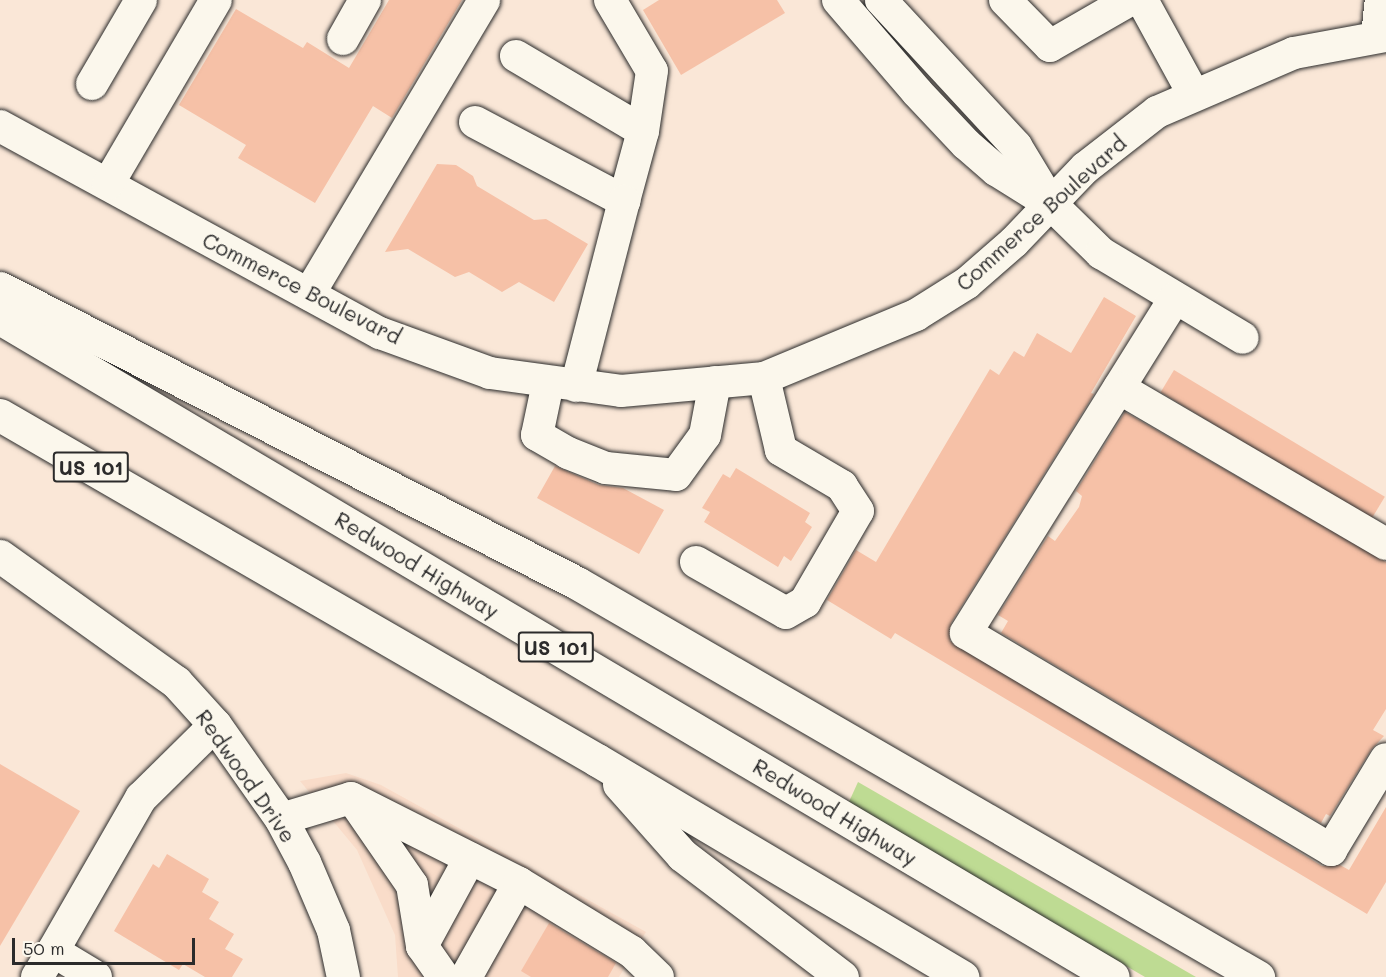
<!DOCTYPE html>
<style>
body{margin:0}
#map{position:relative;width:1386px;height:977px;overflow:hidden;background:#fae7d7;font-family:Mali,sans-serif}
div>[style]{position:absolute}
.built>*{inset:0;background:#f9dcc9}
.green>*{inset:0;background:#bedb93}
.building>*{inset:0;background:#f6c1a7;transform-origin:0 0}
.roads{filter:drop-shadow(0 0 2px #2b2b2b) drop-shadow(0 0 2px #2b2b2b)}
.minor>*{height:32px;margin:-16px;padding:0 16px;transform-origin:16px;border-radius:16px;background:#fbf7ec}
.major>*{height:33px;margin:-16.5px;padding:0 16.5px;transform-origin:16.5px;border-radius:16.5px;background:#fbf7ec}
.highway>*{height:33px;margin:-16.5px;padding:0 16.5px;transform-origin:16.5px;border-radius:16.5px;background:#fbf7ec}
span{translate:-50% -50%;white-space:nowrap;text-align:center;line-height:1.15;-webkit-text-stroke:4.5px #fbf7ec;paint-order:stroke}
.shield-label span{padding:2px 4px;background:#fbf7ec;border:2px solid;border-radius:4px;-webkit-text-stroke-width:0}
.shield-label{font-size:20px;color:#2b2b2b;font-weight:700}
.street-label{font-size:21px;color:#2b2b2b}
.scale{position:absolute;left:12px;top:938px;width:183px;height:27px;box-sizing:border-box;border:3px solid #2b2b2b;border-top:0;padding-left:8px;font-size:18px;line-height:21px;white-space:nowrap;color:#2b2b2b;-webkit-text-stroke:4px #fbf7ec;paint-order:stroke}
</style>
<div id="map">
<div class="built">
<div style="clip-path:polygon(346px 773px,381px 785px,646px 932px,619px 977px,398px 977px,395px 935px,357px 850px,300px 781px)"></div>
</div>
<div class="green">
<div style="clip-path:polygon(858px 782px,1196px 977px,1145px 977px,848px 804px)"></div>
</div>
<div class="building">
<div style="clip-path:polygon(389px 0,462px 0,392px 118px,373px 106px,315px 203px,238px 158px,246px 145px,179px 105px,236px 9px,303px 48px,307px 42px,349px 68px)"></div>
<div style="clip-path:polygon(659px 0,777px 0,785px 13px,681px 75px,643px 10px)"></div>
<div style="clip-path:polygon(437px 164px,456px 165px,473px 176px,477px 186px,534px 220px,546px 219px,588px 244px,554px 302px,519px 282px,502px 292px,469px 272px,455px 277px,408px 249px,385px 252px)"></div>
<div style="clip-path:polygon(1104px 297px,1136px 316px,1091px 393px,1094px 394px,951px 623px,950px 641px,1322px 866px,1340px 865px,1349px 870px,1386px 807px,1386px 882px,1367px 914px,895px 633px,891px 639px,827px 600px,856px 550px,876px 562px,990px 369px,999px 375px,1014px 351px,1024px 357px,1037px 333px,1071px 353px)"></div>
<div style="left:1174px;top:370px;width:246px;height:26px;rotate:31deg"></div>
<div style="clip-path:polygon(1125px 412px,1386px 562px,1386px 709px,1373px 730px,1384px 736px,1371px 750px,1330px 816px,1326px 814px,1321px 823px,1001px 633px,1008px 621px,998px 615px,1048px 536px,1055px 541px,1079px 507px,1082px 496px,1076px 491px)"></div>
<div style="clip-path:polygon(555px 466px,599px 485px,623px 488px,664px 510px,639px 554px,537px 498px)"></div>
<div style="clip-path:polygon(736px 468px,810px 513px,805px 522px,812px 527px,791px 561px,784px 556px,778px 567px,704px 522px,710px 512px,702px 508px,723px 474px,730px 478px)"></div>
<div style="clip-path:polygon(0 764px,80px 811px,0 946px)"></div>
<div style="clip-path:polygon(167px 854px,209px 879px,202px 892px,219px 902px,209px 919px,234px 934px,225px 949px,243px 959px,232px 977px,205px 977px,183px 964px,179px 970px,114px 931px,153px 864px,159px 868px)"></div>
<div style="clip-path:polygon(549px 923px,616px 963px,608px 977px,531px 977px,521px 971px)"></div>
</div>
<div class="roads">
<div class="minor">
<div style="left:610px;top:0;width:82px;rotate:59.4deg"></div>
<div style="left:652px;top:71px;width:61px;rotate:98.5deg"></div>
<div style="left:838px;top:0;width:121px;rotate:49.3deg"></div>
<div style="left:917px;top:92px;width:71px;rotate:46.7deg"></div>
<div style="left:966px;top:144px;width:40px;rotate:41deg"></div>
<div style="left:996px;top:170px;width:66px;rotate:32deg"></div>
<div style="left:1052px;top:205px;width:69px;rotate:44.4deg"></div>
<div style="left:1101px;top:253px;width:165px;rotate:30.9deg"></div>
<div style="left:881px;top:0;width:199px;rotate:47.2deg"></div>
<div style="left:1016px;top:146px;width:62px;rotate:58.9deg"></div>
<div style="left:1005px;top:0;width:64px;rotate:45.6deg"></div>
<div style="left:1050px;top:46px;width:92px;rotate:-29.9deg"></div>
<div style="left:1142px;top:0;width:108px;rotate:61.3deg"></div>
<div style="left:1377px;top:36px;width:36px;rotate:-84deg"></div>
<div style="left:343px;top:39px;width:45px;rotate:-60.6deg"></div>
<div style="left:516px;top:56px;width:147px;rotate:30.6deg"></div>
<div style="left:643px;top:131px;width:73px;rotate:105.2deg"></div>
<div style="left:92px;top:84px;width:97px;rotate:-59.7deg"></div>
<div style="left:475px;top:122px;width:169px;rotate:27.9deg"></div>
<div style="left:624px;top:201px;width:191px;rotate:104.5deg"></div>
<div style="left:0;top:126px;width:433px;rotate:28.6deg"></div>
<div style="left:380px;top:333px;width:117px;rotate:20deg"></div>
<div style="left:490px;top:373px;width:132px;rotate:7.8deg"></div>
<div style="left:621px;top:391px;width:144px;rotate:-5.2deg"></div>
<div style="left:764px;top:378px;width:165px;rotate:-22.5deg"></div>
<div style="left:916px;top:315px;width:60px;rotate:-32.1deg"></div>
<div style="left:967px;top:283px;width:62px;rotate:-41.1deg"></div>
<div style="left:1014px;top:242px;width:103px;rotate:-46.2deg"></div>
<div style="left:1085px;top:168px;width:91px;rotate:-37.9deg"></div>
<div style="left:1157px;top:112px;width:149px;rotate:-23.3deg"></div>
<div style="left:1294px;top:53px;width:94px;rotate:-10.5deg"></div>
<div style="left:108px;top:184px;width:213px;rotate:-59.6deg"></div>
<div style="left:309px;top:294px;width:342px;rotate:-59.2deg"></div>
<div style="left:1175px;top:298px;width:395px;rotate:122deg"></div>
<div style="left:966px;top:633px;width:425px;rotate:30.7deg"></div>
<div style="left:1331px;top:850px;width:106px;rotate:-58.9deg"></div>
<div style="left:548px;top:383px;width:53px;rotate:101.9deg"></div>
<div style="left:537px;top:435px;width:36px;rotate:30deg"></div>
<div style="left:568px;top:453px;width:41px;rotate:21.5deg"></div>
<div style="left:606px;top:468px;width:70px;rotate:5.7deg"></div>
<div style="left:676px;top:475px;width:49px;rotate:-54.1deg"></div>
<div style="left:705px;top:435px;width:54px;rotate:-79.3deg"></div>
<div style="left:1119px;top:388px;width:309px;rotate:30.3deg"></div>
<div style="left:696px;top:562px;width:103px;rotate:29.5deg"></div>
<div style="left:786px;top:613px;width:22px;rotate:-30deg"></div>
<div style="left:805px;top:602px;width:105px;rotate:-59.8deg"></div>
<div style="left:858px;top:511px;width:30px;rotate:-123deg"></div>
<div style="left:842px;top:486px;width:71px;rotate:-149.5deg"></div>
<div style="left:781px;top:450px;width:74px;rotate:-103.3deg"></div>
<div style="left:354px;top:801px;width:102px;rotate:55.4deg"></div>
<div style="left:412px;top:885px;width:62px;rotate:80.7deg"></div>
<div style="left:422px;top:946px;width:38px;rotate:55deg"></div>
<div style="left:281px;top:819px;width:73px;rotate:-16.7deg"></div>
<div style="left:351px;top:798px;width:188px;rotate:26.8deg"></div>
<div style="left:519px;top:883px;width:108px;rotate:119.4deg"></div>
<div style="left:519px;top:883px;width:132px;rotate:31.4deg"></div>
<div style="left:632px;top:952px;width:36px;rotate:44deg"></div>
<div style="left:422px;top:946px;width:100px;rotate:-61.4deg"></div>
<div style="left:37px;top:977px;width:31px;rotate:-58deg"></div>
<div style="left:96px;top:977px;width:50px;rotate:-148.8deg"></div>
<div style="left:53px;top:951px;width:177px;rotate:-60.1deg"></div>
<div style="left:141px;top:798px;width:104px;rotate:-44.6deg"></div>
</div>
<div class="major">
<div style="left:0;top:556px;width:216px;rotate:35.6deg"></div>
<div style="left:176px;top:682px;width:58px;rotate:47.8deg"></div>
<div style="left:215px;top:725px;width:115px;rotate:54.9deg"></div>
<div style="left:281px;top:819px;width:49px;rotate:61.9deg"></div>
<div style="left:304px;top:862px;width:74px;rotate:66.9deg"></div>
<div style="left:333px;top:930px;width:48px;rotate:78deg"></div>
</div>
<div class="highway">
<div style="left:0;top:288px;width:648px;rotate:27.08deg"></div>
<div style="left:577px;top:583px;width:787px;rotate:30.05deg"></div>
<div style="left:0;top:318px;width:1293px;rotate:30.63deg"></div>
<div style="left:0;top:415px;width:690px;rotate:30.02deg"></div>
<div style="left:597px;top:760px;width:425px;rotate:30.7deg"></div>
<div style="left:619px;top:784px;width:95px;rotate:48.4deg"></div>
<div style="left:682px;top:855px;width:201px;rotate:37.3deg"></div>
</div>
</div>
<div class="shield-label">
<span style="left:91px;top:467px">US 101</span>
<span style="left:556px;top:647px">US 101</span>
</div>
<div class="street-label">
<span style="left:1041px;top:213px;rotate:-42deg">Commerce Boulevard</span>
<span style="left:302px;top:288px;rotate:27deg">Commerce Boulevard</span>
<span style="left:417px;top:565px;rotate:31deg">Redwood Highway</span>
<span style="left:246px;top:776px;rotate:55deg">Redwood Drive</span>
<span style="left:835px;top:812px;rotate:31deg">Redwood Highway</span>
</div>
<div class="scale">50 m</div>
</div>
